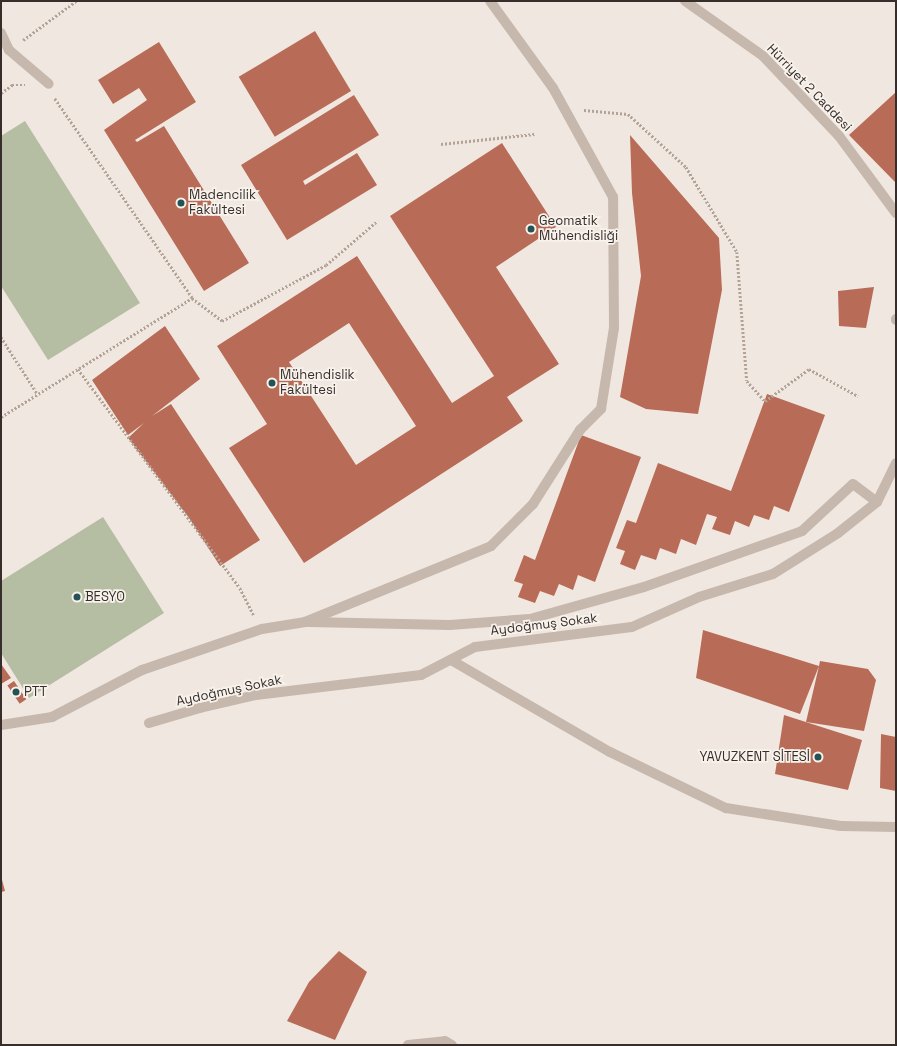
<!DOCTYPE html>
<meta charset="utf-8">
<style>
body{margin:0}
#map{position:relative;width:897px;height:1046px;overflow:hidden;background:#f0e8e0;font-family:"Space Grotesk",sans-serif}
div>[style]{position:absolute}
.green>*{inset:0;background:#b5bea2}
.building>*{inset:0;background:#b86b56;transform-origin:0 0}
.path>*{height:2.5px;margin-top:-1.25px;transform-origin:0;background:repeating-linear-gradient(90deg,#b3a397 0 2px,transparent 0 4px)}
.minor>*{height:10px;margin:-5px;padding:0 5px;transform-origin:5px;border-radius:5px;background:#c7b8ad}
.dots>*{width:11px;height:11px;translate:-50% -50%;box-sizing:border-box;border:2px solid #f8f2ec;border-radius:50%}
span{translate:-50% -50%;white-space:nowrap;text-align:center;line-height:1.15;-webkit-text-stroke:3.5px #f8f2ec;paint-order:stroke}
.street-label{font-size:13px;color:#372e2b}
.poi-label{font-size:13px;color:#372e2b}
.left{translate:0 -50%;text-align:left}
.right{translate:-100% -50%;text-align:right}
.frame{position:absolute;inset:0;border:2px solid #372e2b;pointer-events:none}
</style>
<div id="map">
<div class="green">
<div style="clip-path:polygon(25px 121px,140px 303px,48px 360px,1px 286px,1px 136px)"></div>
<div style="clip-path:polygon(103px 517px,164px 613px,29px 698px,1px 653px,1px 581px)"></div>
</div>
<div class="building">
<div style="left:315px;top:31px;width:70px;height:89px;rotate:59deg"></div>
<div style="clip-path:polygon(159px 42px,196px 102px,135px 140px,137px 142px,164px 126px,249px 263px,204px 291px,104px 130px,147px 100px,139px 88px,113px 104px,98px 80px)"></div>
<div style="clip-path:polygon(896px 92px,896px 183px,849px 135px)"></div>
<div style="clip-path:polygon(354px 95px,379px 135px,303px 181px,305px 185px,357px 153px,377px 185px,287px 240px,241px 165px)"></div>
<div style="clip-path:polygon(630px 135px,719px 238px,722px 290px,698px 414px,646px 409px,620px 397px,641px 276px,632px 193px)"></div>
<div style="clip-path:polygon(evenodd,502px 143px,556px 227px,496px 267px,559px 364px,507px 397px,523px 421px,304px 563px,229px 448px,267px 424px,217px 346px,357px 256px,452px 403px,494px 376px,390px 216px,502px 143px,349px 323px,416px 426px,356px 465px,289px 362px,349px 323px)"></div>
<div style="clip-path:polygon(874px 287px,866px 328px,839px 326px,838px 291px)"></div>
<div style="clip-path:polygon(165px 326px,200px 379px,152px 416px,171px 404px,260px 540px,220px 566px,189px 518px,128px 438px,144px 423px,128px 435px,92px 380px)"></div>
<div style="clip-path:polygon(767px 394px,825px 415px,789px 512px,774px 506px,769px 520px,754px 515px,749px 527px,735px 521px,730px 535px,712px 529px,717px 517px,707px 514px,696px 545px,681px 539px,676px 554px,660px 548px,656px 560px,641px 555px,635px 570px,620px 564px,625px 551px,616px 548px,627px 520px,636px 523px,658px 463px,731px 491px)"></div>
<div style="clip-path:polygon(581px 435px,641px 457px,595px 582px,578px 575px,573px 590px,559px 584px,554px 596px,540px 591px,535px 603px,518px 597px,523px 584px,514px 581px,524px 555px,535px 560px)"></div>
<div style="clip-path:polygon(703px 630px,819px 666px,820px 661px,868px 669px,876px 680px,864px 731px,806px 722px,819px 666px,800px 714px,696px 678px)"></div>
<div style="clip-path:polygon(1px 664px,11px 678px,1px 684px)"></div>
<div style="left:14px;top:681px;width:22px;height:8px;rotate:56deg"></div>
<div style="clip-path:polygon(784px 715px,862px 740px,848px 790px,775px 774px)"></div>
<div style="clip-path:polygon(881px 734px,896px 737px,896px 791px,880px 788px)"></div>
<div style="clip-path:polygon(1px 876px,5px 891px,1px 892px)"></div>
<div style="clip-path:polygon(339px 951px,367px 972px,335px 1040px,287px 1021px,309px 982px)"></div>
</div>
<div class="path">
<div style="left:23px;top:40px;width:66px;rotate:-36.3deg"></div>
<div style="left:1px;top:93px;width:14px;rotate:-36deg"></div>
<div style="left:12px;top:85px;width:13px"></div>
<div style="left:584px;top:110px;width:44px;rotate:5.2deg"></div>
<div style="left:628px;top:114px;width:79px;rotate:42.4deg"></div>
<div style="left:686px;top:167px;width:99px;rotate:59deg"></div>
<div style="left:737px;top:252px;width:129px;rotate:85.6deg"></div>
<div style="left:747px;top:381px;width:27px;rotate:48deg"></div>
<div style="left:765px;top:401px;width:54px;rotate:-36deg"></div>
<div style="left:809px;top:369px;width:56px;rotate:28.9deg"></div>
<div style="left:441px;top:144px;width:94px;rotate:-6.1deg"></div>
<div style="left:192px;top:298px;width:38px;rotate:37deg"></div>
<div style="left:222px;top:321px;width:118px;rotate:-28.3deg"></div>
<div style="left:326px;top:265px;width:66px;rotate:-40.7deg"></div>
<div style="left:1px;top:337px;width:67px;rotate:57.3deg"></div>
<div style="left:78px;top:369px;width:272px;rotate:53.5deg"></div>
<div style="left:240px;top:588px;width:30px;rotate:63deg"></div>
<div style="left:1px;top:417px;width:225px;rotate:-31.9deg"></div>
<div style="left:192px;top:298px;width:243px;rotate:-124.6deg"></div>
</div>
<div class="minor">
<div style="left:685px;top:1px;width:95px;rotate:35.2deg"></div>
<div style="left:763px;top:56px;width:110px;rotate:46.5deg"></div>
<div style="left:839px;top:136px;width:96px;rotate:53.5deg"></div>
<div style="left:1px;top:33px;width:19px;rotate:65deg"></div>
<div style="left:9px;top:50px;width:52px;rotate:40.4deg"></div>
<div style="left:896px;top:319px;width:1px;rotate:90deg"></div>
<div style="left:309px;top:622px;width:141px;rotate:1.2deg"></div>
<div style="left:450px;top:625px;width:80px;rotate:-4.3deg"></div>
<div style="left:530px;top:619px;width:118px;rotate:-15.7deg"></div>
<div style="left:644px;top:587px;width:168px;rotate:-19.5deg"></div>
<div style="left:802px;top:531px;width:69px;rotate:-42.7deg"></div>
<div style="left:853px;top:484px;width:30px;rotate:37deg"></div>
<div style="left:451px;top:660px;width:184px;rotate:30.1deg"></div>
<div style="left:610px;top:752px;width:129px;rotate:25.8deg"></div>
<div style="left:726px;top:808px;width:116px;rotate:8.9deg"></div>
<div style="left:841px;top:826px;width:55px;rotate:1deg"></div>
<div style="left:149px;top:723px;width:53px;rotate:-16.4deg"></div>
<div style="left:200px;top:708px;width:57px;rotate:-13.1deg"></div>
<div style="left:256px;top:695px;width:166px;rotate:-6.9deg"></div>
<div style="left:421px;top:675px;width:61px;rotate:-27.4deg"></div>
<div style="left:475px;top:647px;width:158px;rotate:-7.3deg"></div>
<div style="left:632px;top:627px;width:73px;rotate:-24.1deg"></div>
<div style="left:699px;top:597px;width:77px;rotate:-17.3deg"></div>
<div style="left:773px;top:574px;width:77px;rotate:-32.2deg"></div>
<div style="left:838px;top:533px;width:50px;rotate:-38.5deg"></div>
<div style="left:877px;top:502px;width:43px;rotate:-64deg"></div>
<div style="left:1px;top:725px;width:52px;rotate:-8.9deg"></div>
<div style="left:52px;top:717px;width:102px;rotate:-27.6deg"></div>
<div style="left:142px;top:670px;width:127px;rotate:-18.9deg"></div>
<div style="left:262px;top:629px;width:44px;rotate:-9.2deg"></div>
<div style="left:305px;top:622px;width:201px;rotate:-22.2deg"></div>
<div style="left:491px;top:546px;width:59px;rotate:-45deg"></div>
<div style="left:533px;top:504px;width:88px;rotate:-57.6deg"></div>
<div style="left:580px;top:430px;width:30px;rotate:-45deg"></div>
<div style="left:601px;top:409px;width:82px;rotate:-80.9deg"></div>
<div style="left:614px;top:328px;width:131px;rotate:-90.4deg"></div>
<div style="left:613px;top:197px;width:124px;rotate:-118.8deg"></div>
<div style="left:553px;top:88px;width:107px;rotate:-125.9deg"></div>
<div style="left:408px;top:1045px;width:37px;rotate:-6deg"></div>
<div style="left:445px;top:1041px;width:8px;rotate:30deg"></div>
</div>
<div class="dots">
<div style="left:181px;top:203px;background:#255253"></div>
<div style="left:531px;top:229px;background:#255253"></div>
<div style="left:272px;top:383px;background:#255253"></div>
<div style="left:77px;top:597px;background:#255253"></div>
<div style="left:16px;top:692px;background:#255253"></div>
<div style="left:818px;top:757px;background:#255253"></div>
</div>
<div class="street-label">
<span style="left:809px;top:88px;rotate:46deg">Hürriyet 2 Caddesi</span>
<span style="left:544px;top:625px;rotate:-7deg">Aydoğmuş Sokak</span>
<span style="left:229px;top:691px;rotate:-12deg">Aydoğmuş Sokak</span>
</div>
<div class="poi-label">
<span class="left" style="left:189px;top:203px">Madencilik<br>Fakültesi</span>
<span class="left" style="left:539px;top:229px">Geomatik<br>Mühendisliği</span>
<span class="left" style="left:280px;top:383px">Mühendislik<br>Fakültesi</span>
<span class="left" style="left:85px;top:597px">BESYO</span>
<span class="left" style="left:24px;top:692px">PTT</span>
<span class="right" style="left:810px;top:757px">YAVUZKENT SİTESİ</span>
</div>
<div class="frame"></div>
</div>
